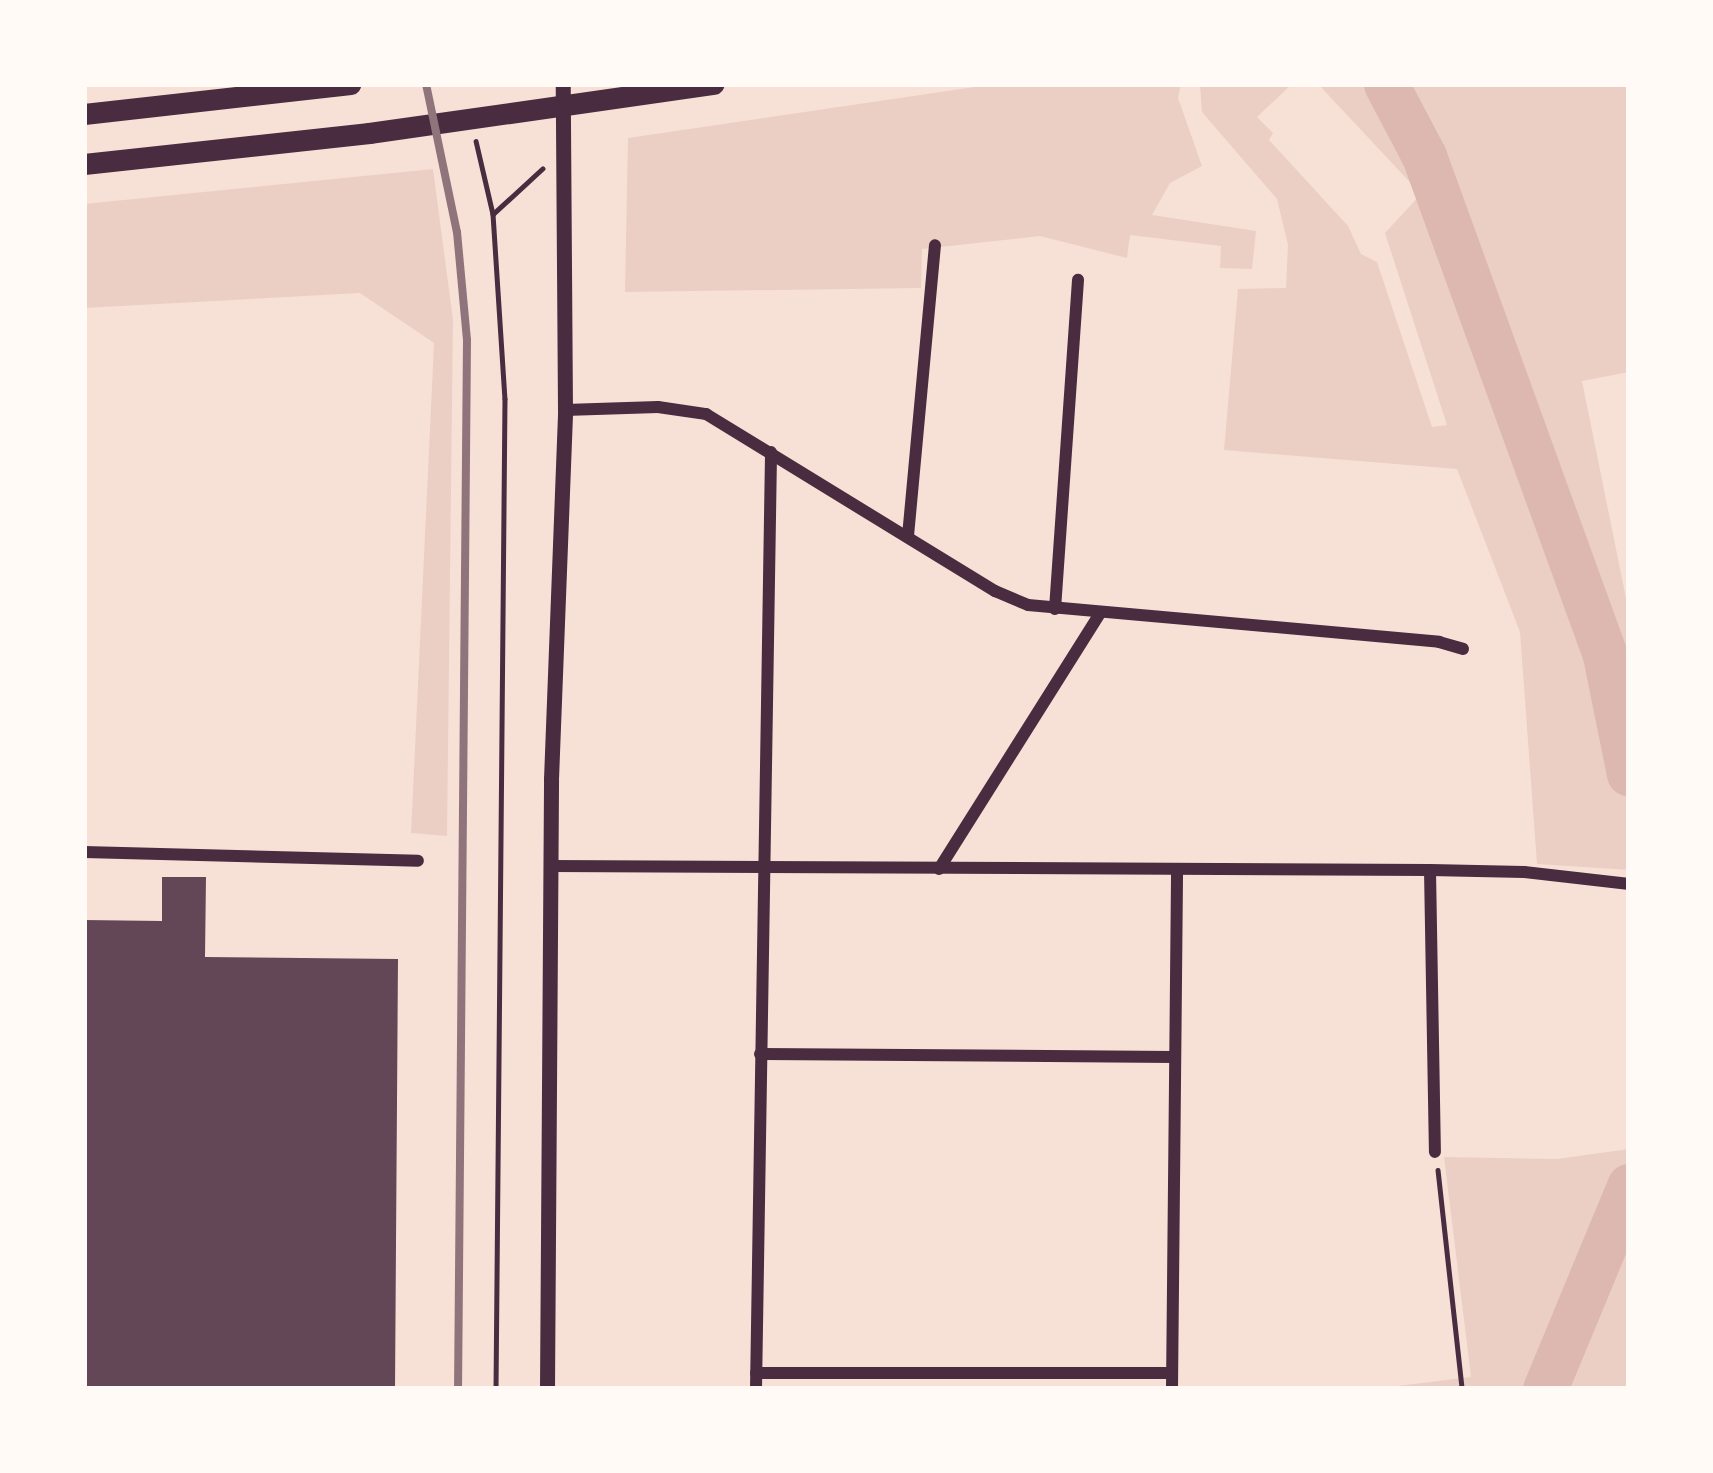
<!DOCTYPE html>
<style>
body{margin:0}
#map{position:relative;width:1713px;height:1473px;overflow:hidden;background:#f7e1d7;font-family:Poppins,sans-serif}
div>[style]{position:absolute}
.green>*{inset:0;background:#ebcfc5}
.river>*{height:45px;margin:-22.5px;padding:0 22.5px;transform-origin:22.5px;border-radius:22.5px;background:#dcb8b0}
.building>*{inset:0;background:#644757}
.path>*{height:4.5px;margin:-2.25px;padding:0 2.25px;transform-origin:2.25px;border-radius:2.25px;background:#4a2c40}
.minor>*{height:12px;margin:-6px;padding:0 6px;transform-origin:6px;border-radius:6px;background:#4a2c40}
.tertiary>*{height:15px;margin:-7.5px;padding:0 7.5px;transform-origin:7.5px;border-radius:7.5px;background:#4a2c40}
.motorway>*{height:21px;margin:-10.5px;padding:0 10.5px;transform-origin:10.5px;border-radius:10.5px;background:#4a2c40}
.rail>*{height:8px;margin:-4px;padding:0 4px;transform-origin:4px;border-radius:4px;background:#8f747c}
span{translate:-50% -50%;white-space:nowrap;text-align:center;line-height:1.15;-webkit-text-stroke:9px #fffaf5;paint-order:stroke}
.frame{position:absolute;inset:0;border:87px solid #fffaf5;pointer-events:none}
</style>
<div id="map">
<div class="green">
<div style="clip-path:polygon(995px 84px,1181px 84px,1178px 98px,1202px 166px,1170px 183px,1152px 215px,1256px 231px,1252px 269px,1220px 268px,1221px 246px,1130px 235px,1127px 258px,1040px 236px,922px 249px,921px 288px,625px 292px,628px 138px)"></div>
<div style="clip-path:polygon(1200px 84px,1292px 84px,1257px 117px,1273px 133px,1269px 140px,1348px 226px,1361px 254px,1377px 262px,1432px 427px,1447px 425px,1385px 233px,1421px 194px,1318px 84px,1629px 84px,1629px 372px,1582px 381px,1629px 613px,1629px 870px,1537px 864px,1520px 632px,1457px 469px,1224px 450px,1238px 289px,1286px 288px,1288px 245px,1277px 199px,1202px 112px)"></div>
<div style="clip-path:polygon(433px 169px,453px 320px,447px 836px,411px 833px,434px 343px,360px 293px,84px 308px,84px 204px)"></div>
<div style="clip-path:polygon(1629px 1149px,1629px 1389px,1372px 1389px,1471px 1377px,1444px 1157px,1557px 1159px)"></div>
</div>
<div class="river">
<div style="left:1386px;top:84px;width:81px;rotate:62.2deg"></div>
<div style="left:1424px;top:156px;width:531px;rotate:70.06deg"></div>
<div style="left:1605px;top:655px;width:121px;rotate:78.6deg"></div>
<div style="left:1545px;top:1389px;width:220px;rotate:-67.5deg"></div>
</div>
<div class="building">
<div style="clip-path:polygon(162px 877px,206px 877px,205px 957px,398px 959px,395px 1389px,84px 1389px,84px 920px,162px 921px)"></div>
</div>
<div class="path">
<div style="left:476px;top:141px;width:75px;rotate:76.9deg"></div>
<div style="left:493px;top:214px;width:185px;rotate:86.3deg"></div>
<div style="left:505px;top:399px;width:990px;rotate:90.52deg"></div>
<div style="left:493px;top:214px;width:67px;rotate:-42.6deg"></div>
<div style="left:1438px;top:1170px;width:220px;rotate:83.7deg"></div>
</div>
<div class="minor">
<div style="left:565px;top:410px;width:93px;rotate:-1.8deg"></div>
<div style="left:658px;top:407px;width:49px;rotate:8.3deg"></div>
<div style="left:706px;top:414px;width:339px;rotate:31.5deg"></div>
<div style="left:995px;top:591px;width:36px;rotate:23deg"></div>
<div style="left:1028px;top:605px;width:413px;rotate:5.1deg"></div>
<div style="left:1439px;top:642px;width:25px;rotate:16deg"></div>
<div style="left:908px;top:536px;width:292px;rotate:-84.7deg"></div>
<div style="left:1055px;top:609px;width:330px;rotate:-86deg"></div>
<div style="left:84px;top:852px;width:334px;rotate:1.5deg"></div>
<div style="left:550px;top:866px;width:880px;rotate:0.26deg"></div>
<div style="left:1430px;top:870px;width:94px;rotate:1.2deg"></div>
<div style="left:1524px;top:872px;width:106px;rotate:6.5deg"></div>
<div style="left:939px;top:869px;width:300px;rotate:-57.8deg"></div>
<div style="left:1430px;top:870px;width:282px;rotate:89deg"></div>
<div style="left:760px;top:1054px;width:414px;rotate:0.4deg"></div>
<div style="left:756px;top:1373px;width:416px"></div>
<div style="left:756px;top:1389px;width:937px;rotate:-89.08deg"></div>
<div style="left:1172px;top:1389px;width:516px;rotate:-89.44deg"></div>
</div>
<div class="tertiary">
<div style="left:547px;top:1389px;width:610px;rotate:-89.62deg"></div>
<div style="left:551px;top:779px;width:369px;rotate:-87.8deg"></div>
<div style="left:565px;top:410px;width:326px;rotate:-90.4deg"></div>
</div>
<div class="motorway">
<div style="left:84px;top:114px;width:268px;rotate:-6.4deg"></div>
<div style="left:84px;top:164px;width:287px;rotate:-6.2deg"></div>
<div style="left:369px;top:133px;width:348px;rotate:-8.1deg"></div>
</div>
<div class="rail">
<div style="left:426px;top:84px;width:151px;rotate:78.2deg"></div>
<div style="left:457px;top:232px;width:108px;rotate:84.7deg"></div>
<div style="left:467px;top:340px;width:1049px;rotate:90.49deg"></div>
</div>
<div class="frame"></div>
</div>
